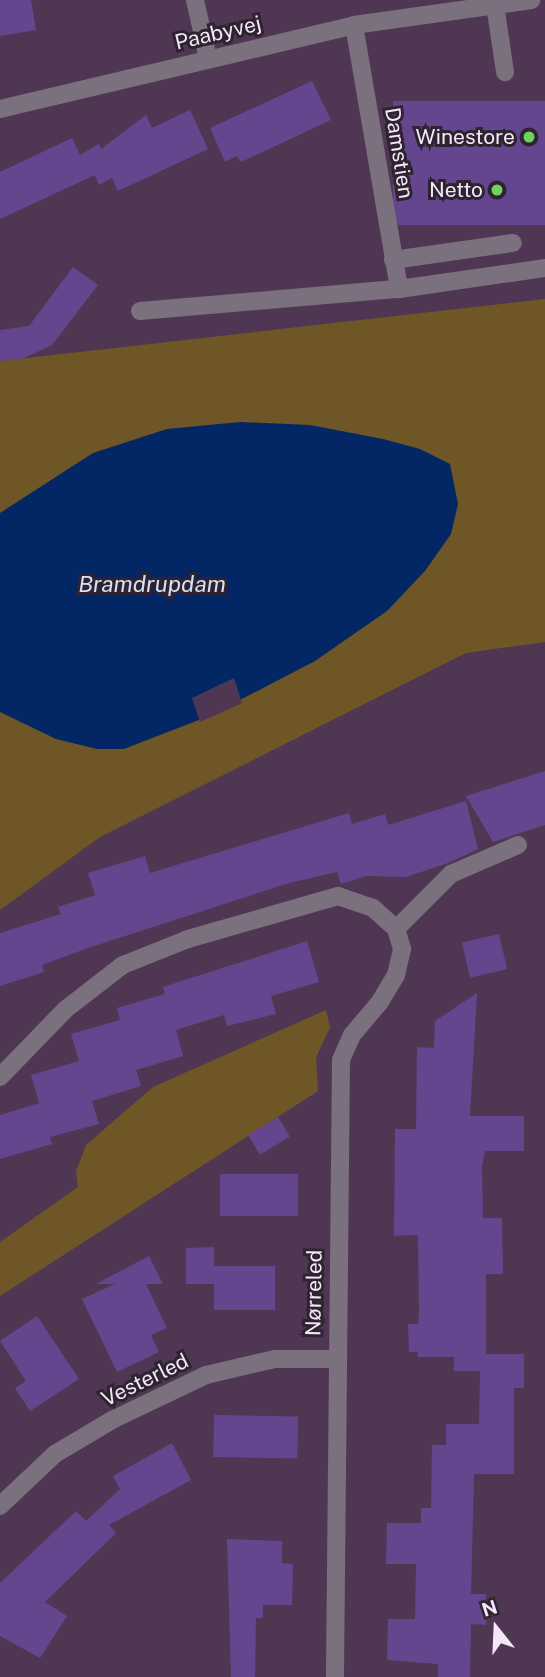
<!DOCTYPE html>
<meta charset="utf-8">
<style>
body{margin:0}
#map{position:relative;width:545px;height:1677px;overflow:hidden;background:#4f3753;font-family:"Public Sans",sans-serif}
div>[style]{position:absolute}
.green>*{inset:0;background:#6f5626}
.water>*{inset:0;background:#032664}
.pier>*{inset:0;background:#4f3753}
.building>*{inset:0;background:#64468f;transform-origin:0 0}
.service>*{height:18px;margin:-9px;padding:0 9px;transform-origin:9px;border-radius:9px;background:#7b707e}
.minor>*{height:18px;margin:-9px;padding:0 9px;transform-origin:9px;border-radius:9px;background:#7b707e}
.dots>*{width:19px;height:19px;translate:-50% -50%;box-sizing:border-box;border:4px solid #2e2330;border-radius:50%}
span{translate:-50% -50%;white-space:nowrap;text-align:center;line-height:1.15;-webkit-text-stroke:6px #2e2330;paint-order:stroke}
.street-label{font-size:21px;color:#f6e7f8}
.poi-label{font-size:21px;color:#f6e7f8}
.right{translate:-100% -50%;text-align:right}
.water-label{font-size:23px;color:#d6e1f5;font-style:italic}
.north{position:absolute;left:461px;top:1593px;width:70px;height:70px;-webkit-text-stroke:5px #2e2330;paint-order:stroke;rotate:342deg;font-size:19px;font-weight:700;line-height:28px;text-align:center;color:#f6e7f8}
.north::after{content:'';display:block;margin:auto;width:24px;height:32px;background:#f6e7f8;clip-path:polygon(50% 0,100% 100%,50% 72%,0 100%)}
</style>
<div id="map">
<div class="green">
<div style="clip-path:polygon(545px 299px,545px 642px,466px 653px,100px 837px,0 910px,0 361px)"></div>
<div style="clip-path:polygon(326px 1010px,330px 1028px,316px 1057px,318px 1091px,0 1296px,0 1242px,78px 1187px,76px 1171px,86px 1145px,153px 1087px)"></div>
</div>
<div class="water">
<div style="clip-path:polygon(240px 422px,310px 425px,383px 439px,420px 449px,450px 464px,458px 504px,451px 534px,425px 571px,387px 611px,315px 661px,209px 716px,124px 749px,97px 749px,56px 739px,0 712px,0 513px,93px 453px,167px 429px)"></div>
</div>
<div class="pier">
<div style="clip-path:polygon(234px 678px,242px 703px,200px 722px,192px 698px)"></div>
</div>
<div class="building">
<div style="clip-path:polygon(0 0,31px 0,36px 30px,0 36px)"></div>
<div style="clip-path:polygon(312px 81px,331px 120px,241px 162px,237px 156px,225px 162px,210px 128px)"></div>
<div style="left:545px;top:101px;width:124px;height:152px;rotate:90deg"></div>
<div style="clip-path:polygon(190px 110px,208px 149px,118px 191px,112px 178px,99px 185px,95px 175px,0 219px,0 172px,72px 138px,80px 155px,99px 144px,101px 149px,146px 115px,152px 128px)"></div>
<div style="clip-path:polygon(73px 267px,98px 285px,52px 345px,22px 359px,0 361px,0 330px,29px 326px)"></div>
<div style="clip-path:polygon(545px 771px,545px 825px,493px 842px,466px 796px)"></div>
<div style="clip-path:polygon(466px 801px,478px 849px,448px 863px,406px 877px,366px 876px,341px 884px,337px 872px,289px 883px,88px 948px,42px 965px,44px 972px,0 986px,0 933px,61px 914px,58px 907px,95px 895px,88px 873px,145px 856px,150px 873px,349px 813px,352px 824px,385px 814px,388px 825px)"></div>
<div style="left:499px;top:934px;width:36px;height:38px;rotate:77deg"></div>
<div style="clip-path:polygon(307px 941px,319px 982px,271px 996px,276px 1014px,227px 1026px,224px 1015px,176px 1030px,183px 1056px,136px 1070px,141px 1086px,92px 1101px,99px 1124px,50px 1137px,52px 1144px,0 1159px,0 1115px,39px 1103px,31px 1075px,79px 1061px,71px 1034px,120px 1020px,117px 1008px,165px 994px,163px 987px)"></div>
<div style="clip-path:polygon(477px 993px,470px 1116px,524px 1116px,524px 1151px,485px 1151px,482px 1166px,483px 1218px,502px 1218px,503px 1274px,486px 1274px,486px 1354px,524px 1354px,524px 1388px,514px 1388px,514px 1474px,474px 1474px,471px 1594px,486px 1594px,486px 1625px,471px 1624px,470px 1677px,438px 1677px,438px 1664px,387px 1660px,388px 1619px,415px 1619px,416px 1564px,386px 1564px,387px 1523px,421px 1523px,421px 1508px,431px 1508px,432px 1445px,446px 1445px,446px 1424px,479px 1424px,480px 1371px,454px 1371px,454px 1357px,418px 1357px,418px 1352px,409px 1352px,408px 1324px,418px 1324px,419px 1313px,418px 1235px,394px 1236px,395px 1129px,416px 1129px,417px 1047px,434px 1048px,435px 1021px)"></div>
<div style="left:278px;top:1117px;width:23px;height:35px;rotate:59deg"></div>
<div style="left:220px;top:1174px;width:78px;height:42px"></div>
<div style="clip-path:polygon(214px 1247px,214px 1266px,275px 1266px,275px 1310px,214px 1310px,214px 1284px,186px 1284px,186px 1248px)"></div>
<div style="clip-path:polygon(149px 1256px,163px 1284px,146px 1284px,167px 1328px,151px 1335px,159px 1352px,117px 1372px,82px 1299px,115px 1284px,96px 1284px)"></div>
<div style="clip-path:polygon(37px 1316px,79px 1379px,30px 1411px,15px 1388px,26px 1381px,0 1341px)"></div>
<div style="left:214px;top:1415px;width:84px;height:42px;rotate:1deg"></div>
<div style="clip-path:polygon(172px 1443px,191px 1480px,109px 1525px,116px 1533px,45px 1602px,67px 1616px,40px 1658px,0 1636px,0 1583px,76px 1511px,86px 1521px,120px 1489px,113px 1476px)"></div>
<div style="clip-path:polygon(227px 1539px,282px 1541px,282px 1563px,293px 1564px,292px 1605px,263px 1605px,263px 1618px,256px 1618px,255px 1677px,231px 1677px)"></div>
</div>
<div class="service">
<div style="left:495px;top:5px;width:68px;rotate:81.5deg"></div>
<div style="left:354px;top:25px;width:268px;rotate:80.3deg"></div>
<div style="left:393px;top:260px;width:121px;rotate:-8.1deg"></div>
<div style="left:140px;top:311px;width:260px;rotate:-4.9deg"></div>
<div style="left:399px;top:289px;width:148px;rotate:-8.2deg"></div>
</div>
<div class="minor">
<div style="left:195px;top:0;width:59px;rotate:77.4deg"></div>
<div style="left:0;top:109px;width:364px;rotate:-13.3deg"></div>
<div style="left:354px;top:25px;width:179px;rotate:-8deg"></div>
<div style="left:396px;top:929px;width:78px;rotate:-45deg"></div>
<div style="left:451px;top:874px;width:73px;rotate:-23.4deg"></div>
<div style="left:0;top:1077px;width:95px;rotate:-45.9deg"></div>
<div style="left:66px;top:1009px;width:72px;rotate:-37.7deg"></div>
<div style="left:123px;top:965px;width:70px;rotate:-21.8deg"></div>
<div style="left:188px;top:939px;width:156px;rotate:-16deg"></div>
<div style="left:338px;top:896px;width:37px;rotate:19deg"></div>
<div style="left:373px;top:908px;width:31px;rotate:42deg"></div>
<div style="left:396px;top:929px;width:21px;rotate:73deg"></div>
<div style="left:402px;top:949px;width:27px;rotate:103deg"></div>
<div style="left:396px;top:975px;width:33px;rotate:121deg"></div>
<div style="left:379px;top:1003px;width:42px;rotate:130.2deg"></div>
<div style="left:352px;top:1035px;width:27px;rotate:114deg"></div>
<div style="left:341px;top:1060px;width:617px;rotate:90.56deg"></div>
<div style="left:0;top:1506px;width:76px;rotate:-43.4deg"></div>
<div style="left:55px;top:1454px;width:66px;rotate:-30.8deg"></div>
<div style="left:112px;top:1420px;width:104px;rotate:-25.6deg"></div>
<div style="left:206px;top:1375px;width:71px;rotate:-13.1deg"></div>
<div style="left:275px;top:1359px;width:60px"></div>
</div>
<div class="dots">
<div style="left:529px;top:137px;background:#6fd35f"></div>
<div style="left:497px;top:190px;background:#6fd35f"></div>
</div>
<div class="street-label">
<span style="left:218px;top:33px;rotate:-13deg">Paabyvej</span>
<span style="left:399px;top:153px;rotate:81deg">Damstien</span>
<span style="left:314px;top:1293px;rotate:-89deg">Nørreled</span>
<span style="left:145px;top:1380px;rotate:-26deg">Vesterled</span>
</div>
<div class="poi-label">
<span class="right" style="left:515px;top:137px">Winestore</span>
<span class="right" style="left:483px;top:190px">Netto</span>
</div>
<div class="water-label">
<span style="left:152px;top:584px">Bramdrupdam</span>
</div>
<div class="north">N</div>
</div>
